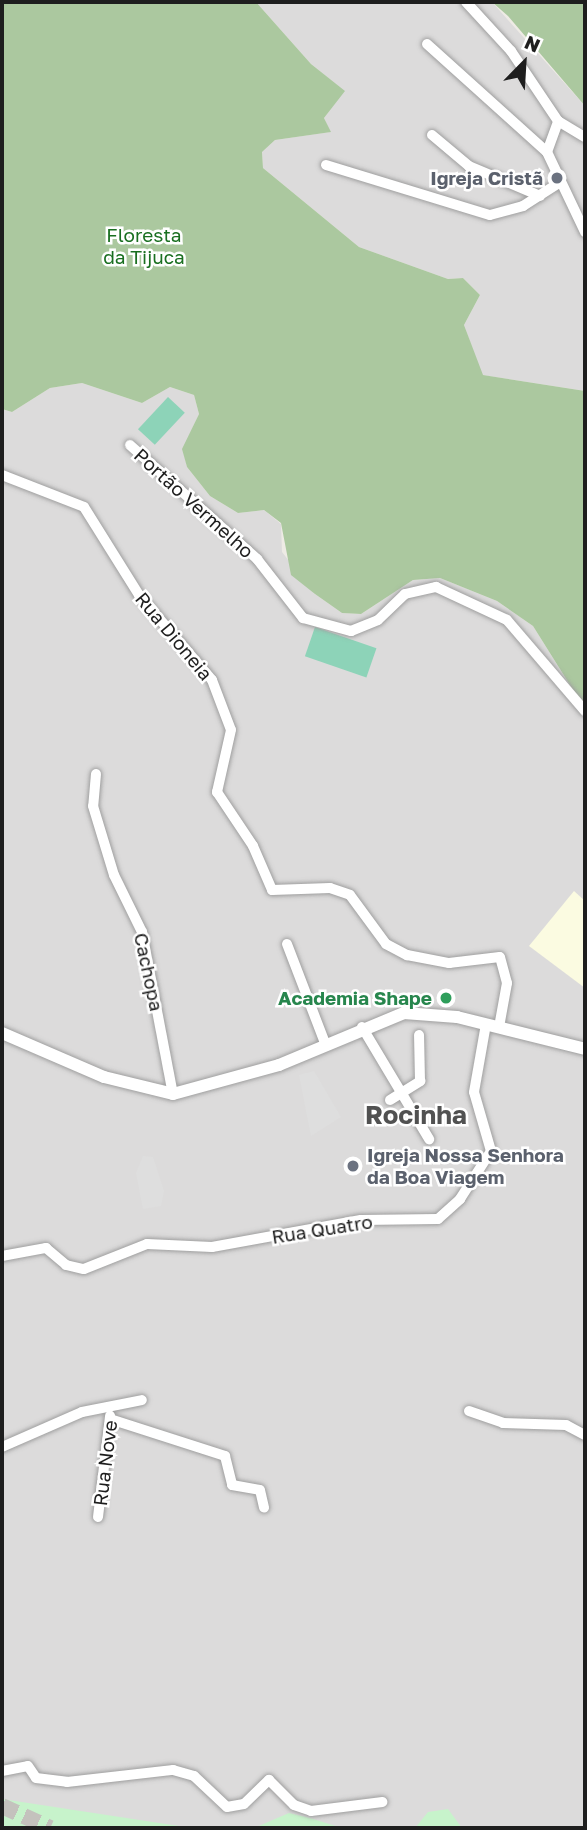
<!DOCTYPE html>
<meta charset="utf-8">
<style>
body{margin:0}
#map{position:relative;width:587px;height:1830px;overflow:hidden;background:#eeebe5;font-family:"Golos Text",sans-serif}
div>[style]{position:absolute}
.residential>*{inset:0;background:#dcdbdb}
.education>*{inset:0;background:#fbfbe1}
.forest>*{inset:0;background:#abc89f}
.park>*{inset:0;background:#c7f3cb}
.pitch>*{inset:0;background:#8dd3b8;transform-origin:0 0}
.parking>*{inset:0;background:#dedede}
.trunk-tunnel>*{height:16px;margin-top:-8px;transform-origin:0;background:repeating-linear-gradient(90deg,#c4c2bd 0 16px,transparent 0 24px)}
.roads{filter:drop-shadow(0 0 2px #9f9f9f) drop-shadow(0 0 2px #9f9f9f)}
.minor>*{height:10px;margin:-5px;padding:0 5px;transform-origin:5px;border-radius:5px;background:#fff}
.tertiary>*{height:12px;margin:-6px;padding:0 6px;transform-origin:6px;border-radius:6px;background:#fff}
.dots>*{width:19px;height:19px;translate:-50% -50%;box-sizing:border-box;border:4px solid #fff;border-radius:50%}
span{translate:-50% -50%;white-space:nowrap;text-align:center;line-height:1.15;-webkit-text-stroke:5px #fff;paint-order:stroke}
.worship-label{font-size:19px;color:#5b616d;font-weight:700}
.right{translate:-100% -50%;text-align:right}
.left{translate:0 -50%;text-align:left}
.park-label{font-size:19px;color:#196f20}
.street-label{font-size:19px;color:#1e1e1e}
.leisure-label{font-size:19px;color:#27864d;font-weight:700}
.district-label{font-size:26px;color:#515151;font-weight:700}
.frame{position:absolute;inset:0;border:4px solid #1e1e1e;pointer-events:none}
.north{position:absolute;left:489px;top:28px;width:70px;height:70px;-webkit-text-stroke:5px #fff;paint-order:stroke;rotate:24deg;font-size:19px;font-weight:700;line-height:28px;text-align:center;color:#1e1e1e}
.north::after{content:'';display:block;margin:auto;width:24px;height:32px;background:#1e1e1e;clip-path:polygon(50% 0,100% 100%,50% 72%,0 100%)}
</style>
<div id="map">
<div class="residential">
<div style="clip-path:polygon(256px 2px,492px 2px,585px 106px,585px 391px,482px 375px,464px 325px,480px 295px,463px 278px,448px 279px,359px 247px,263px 168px,262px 152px,275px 140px,330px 132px,324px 118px,344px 91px,311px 64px)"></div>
<div style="clip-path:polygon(82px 383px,142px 403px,170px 387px,194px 395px,199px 414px,183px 449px,187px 467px,210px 496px,238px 513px,264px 510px,281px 524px,282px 552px,315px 594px,342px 613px,361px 614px,413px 580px,440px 578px,497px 601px,533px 626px,585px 709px,585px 1828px,2px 1828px,2px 409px,12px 412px,50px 388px)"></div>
</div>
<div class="education">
<div style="clip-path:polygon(574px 891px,585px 901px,585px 988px,529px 946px)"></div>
</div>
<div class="forest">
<div style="clip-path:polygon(2px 2px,256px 2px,311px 64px,345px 91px,324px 118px,331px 132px,275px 140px,262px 152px,263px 168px,359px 247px,448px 279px,463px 278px,480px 295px,464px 325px,483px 375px,585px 391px,585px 709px,533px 626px,497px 601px,440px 578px,413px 580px,361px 614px,342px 613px,315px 594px,291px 575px,281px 523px,264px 510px,238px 513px,210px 496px,187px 467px,182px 449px,199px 414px,194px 395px,170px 387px,142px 403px,82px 383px,50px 388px,12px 412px,2px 409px)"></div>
<div style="clip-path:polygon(492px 2px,585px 2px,585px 106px,508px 16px)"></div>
</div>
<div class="park">
<div style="clip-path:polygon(2px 1799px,192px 1828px,2px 1828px)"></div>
<div style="clip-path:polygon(448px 1809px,462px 1828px,415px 1828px,428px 1812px)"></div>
<div style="clip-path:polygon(289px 1813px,310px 1818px,342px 1828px,254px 1828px)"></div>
</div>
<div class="pitch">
<div style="left:168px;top:397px;width:23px;height:44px;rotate:43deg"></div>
<div style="left:315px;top:627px;width:65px;height:31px;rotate:19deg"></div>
</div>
<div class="parking">
<div style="clip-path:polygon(314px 1071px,341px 1117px,311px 1136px,299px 1075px)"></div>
<div style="clip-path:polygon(143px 1156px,153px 1157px,164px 1191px,161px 1206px,143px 1209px,136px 1173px)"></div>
</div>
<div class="trunk-tunnel">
<div style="left:2px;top:1806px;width:53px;rotate:24.6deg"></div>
</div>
<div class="roads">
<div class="minor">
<div style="left:466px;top:2px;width:67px;rotate:47.4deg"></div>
<div style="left:511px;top:51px;width:84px;rotate:56.1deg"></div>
<div style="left:558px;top:121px;width:31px;rotate:31deg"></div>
<div style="left:427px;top:44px;width:161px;rotate:42deg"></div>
<div style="left:547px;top:152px;width:89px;rotate:64.6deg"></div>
<div style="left:432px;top:135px;width:48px;rotate:40deg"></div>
<div style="left:469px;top:166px;width:77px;rotate:22.9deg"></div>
<div style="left:547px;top:152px;width:33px;rotate:-70deg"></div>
<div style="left:326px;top:165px;width:171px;rotate:17deg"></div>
<div style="left:490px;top:215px;width:34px;rotate:-15deg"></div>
<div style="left:523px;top:206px;width:43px;rotate:-32.6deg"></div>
<div style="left:130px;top:445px;width:171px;rotate:41.9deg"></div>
<div style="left:257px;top:559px;width:75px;rotate:52.1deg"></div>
<div style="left:303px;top:618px;width:50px;rotate:15.2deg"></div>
<div style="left:351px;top:631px;width:29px;rotate:-22deg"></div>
<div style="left:378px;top:620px;width:37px;rotate:-44deg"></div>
<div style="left:405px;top:594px;width:32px;rotate:-13deg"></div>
<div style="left:436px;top:587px;width:78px;rotate:24.9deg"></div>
<div style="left:507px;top:620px;width:120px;rotate:49.4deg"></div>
<div style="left:2px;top:475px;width:88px;rotate:21.3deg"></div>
<div style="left:84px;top:507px;width:104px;rotate:58deg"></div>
<div style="left:139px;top:595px;width:112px;rotate:49.3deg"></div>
<div style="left:212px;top:680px;width:53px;rotate:69.2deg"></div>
<div style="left:231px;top:730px;width:64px;rotate:102.7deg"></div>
<div style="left:217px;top:792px;width:65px;rotate:56.3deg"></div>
<div style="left:253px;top:846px;width:48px;rotate:66.6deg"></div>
<div style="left:272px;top:890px;width:58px;rotate:-2deg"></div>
<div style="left:330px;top:888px;width:21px;rotate:19deg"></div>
<div style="left:350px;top:895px;width:61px;rotate:53.7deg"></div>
<div style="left:386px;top:944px;width:24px;rotate:28deg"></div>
<div style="left:407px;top:955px;width:43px;rotate:10.8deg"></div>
<div style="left:449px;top:963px;width:51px;rotate:-6.7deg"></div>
<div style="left:500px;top:957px;width:27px;rotate:75deg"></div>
<div style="left:507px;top:983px;width:45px;rotate:100.3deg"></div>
<div style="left:96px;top:774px;width:32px;rotate:95deg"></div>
<div style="left:93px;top:806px;width:72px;rotate:73.1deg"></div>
<div style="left:114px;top:875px;width:64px;rotate:63.8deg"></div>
<div style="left:142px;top:932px;width:165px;rotate:79.2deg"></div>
<div style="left:287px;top:944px;width:106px;rotate:69deg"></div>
<div style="left:362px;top:1027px;width:131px;rotate:59.1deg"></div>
<div style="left:390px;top:1100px;width:36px;rotate:-32deg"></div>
<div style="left:420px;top:1081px;width:46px;rotate:-91.2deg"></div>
<div style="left:2px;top:1256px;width:45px;rotate:-10.3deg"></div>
<div style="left:46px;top:1248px;width:26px;rotate:40deg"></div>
<div style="left:66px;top:1265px;width:18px;rotate:13deg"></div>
<div style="left:84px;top:1269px;width:68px;rotate:-21.6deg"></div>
<div style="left:147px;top:1244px;width:65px;rotate:2.6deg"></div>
<div style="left:212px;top:1247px;width:151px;rotate:-10.3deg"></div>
<div style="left:361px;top:1220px;width:77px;rotate:-0.7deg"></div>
<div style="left:438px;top:1219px;width:30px;rotate:-42deg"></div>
<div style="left:460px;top:1199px;width:57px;rotate:-57.1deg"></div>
<div style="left:491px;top:1151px;width:61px;rotate:-106.1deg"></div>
<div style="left:474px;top:1092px;width:69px;rotate:-80deg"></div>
<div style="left:469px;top:1411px;width:36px;rotate:19deg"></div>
<div style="left:503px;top:1423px;width:63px;rotate:1.8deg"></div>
<div style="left:566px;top:1425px;width:21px;rotate:28deg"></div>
<div style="left:110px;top:1419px;width:121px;rotate:17.8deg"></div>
<div style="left:225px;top:1456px;width:30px;rotate:76deg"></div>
<div style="left:232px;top:1485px;width:28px;rotate:10deg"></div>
<div style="left:260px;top:1490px;width:18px;rotate:77deg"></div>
<div style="left:2px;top:1447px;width:87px;rotate:-23.6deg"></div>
<div style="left:82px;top:1412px;width:61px;rotate:-11.3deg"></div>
<div style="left:98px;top:1517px;width:102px;rotate:-83.2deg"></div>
<div style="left:2px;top:1771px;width:26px;rotate:-11deg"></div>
<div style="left:28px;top:1766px;width:14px;rotate:56deg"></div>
<div style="left:36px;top:1778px;width:31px;rotate:7deg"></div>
<div style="left:67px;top:1782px;width:107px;rotate:-6.5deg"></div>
<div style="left:173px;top:1770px;width:22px;rotate:16deg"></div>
<div style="left:194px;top:1776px;width:45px;rotate:43.2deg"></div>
<div style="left:227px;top:1807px;width:17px;rotate:-10deg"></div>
<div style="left:244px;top:1804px;width:35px;rotate:-44deg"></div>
<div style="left:269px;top:1780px;width:35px;rotate:45deg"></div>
<div style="left:294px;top:1805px;width:18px;rotate:19deg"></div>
<div style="left:311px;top:1811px;width:72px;rotate:-7.2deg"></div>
</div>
<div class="tertiary">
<div style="left:2px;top:1033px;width:111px;rotate:23.3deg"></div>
<div style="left:104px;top:1077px;width:71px;rotate:13.8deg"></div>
<div style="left:173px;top:1094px;width:110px;rotate:-15.3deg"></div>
<div style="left:279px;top:1065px;width:135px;rotate:-22.6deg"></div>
<div style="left:404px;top:1013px;width:53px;rotate:4.3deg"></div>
<div style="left:457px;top:1017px;width:132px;rotate:14deg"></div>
</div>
</div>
<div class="dots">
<div style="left:557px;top:178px;background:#6b7280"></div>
<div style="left:446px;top:998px;background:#2e9e5b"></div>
<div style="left:353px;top:1166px;background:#6b7280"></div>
</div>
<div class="worship-label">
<span class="right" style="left:543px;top:178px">Igreja Cristã</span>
<span class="left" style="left:367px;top:1166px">Igreja Nossa Senhora<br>da Boa Viagem</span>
</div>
<div class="park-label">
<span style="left:144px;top:246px">Floresta<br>da Tijuca</span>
</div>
<div class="street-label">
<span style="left:194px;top:503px;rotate:42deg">Portão Vermelho</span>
<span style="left:174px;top:636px;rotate:50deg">Rua Dioneia</span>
<span style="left:149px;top:972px;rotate:78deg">Cachopa</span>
<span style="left:322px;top:1229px;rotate:-9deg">Rua Quatro</span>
<span style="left:105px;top:1463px;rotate:-83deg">Rua Nove</span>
</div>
<div class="leisure-label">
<span class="right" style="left:432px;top:998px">Academia Shape</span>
</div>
<div class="district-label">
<span style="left:416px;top:1115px">Rocinha</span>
</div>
<div class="frame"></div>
<div class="north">N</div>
</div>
